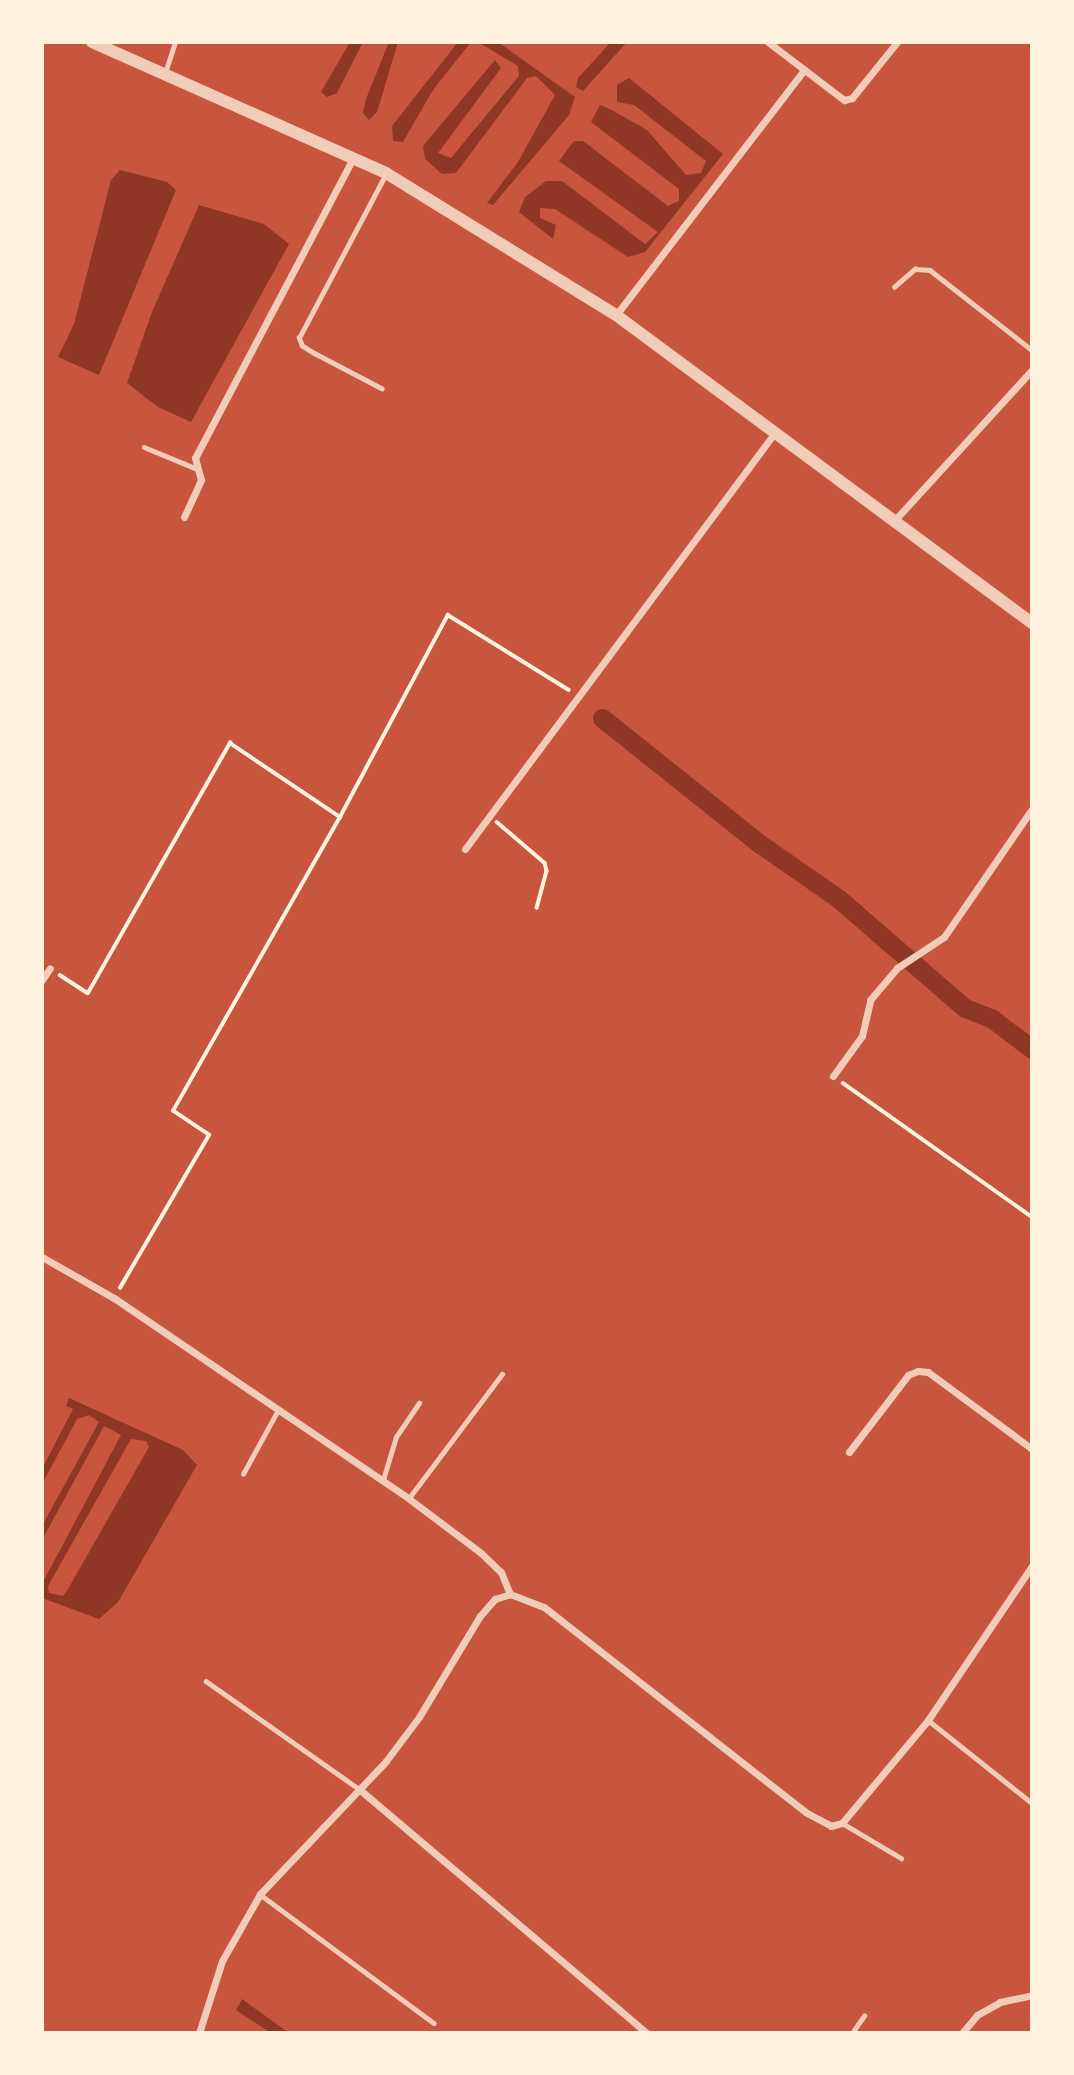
<!DOCTYPE html>
<style>
body{margin:0}
#map{position:relative;width:1074px;height:2075px;overflow:hidden;background:#c8553d;font-family:"PT Sans",sans-serif}
div>[style]{position:absolute}
.water>*{inset:0;background:#8f3625}
.canal>*{height:19px;margin:-9.5px;padding:0 9.5px;transform-origin:9.5px;border-radius:9.5px;background:#8f3625}
.path>*{height:3.5px;margin:-1.75px;padding:0 1.75px;transform-origin:1.75px;border-radius:1.75px;background:#fff3e0}
.service>*{height:4.5px;margin:-2.25px;padding:0 2.25px;transform-origin:2.25px;border-radius:2.25px;background:#f1ccb7}
.minor>*{height:7px;margin:-3.5px;padding:0 3.5px;transform-origin:3.5px;border-radius:3.5px;background:#f1ccb7}
.tertiary>*{height:12px;margin:-6px;padding:0 6px;transform-origin:6px;border-radius:6px;background:#f1ccb7}
span{translate:-50% -50%;white-space:nowrap;text-align:center;line-height:1.15;-webkit-text-stroke:7px #fff3e0;paint-order:stroke}
.frame{position:absolute;inset:0;border:44px solid #fff3e0;pointer-events:none}
</style>
<div id="map">
<div class="water">
<div style="clip-path:polygon(350px 42px,363px 42px,337px 93px,327px 97px,321px 92px)"></div>
<div style="clip-path:polygon(389px 42px,398px 42px,377px 112px,369px 120px,363px 113px,366px 99px)"></div>
<div style="clip-path:polygon(458px 42px,471px 42px,433px 90px,403px 142px,393px 141px,392px 126px)"></div>
<div style="clip-path:polygon(478px 42px,498px 42px,575px 97px,569px 115px,493px 205px,487px 203px,518px 162px,555px 95px,536px 76px,527px 78px,456px 173px,442px 174px,425px 159px,423px 146px,495px 60px,501px 68px,438px 153px,451px 158px,519px 76px,518px 66px)"></div>
<div style="clip-path:polygon(611px 42px,627px 42px,583px 91px,576px 87px,578px 78px)"></div>
<div style="clip-path:polygon(629px 78px,723px 154px,645px 252px,628px 257px,555px 209px,540px 208px,540px 218px,556px 225px,553px 239px,519px 212px,525px 197px,546px 181px,562px 181px,645px 244px,658px 232px,559px 161px,574px 141px,583px 141px,668px 206px,679px 201px,679px 189px,591px 122px,600px 105px,610px 109px,647px 130px,686px 175px,701px 173px,706px 161px,634px 105px,617px 102px,617px 85px)"></div>
<div style="clip-path:polygon(120px 170px,167px 182px,176px 190px,99px 375px,58px 357px,74px 324px,111px 180px)"></div>
<div style="clip-path:polygon(199px 205px,264px 224px,289px 244px,191px 422px,158px 407px,127px 383px,152px 312px)"></div>
<div style="clip-path:polygon(evenodd,69px 1398px,183px 1450px,197px 1465px,118px 1602px,99px 1619px,42px 1598px,42px 1584px,121px 1435px,104px 1426px,42px 1540px,42px 1526px,99px 1422px,89px 1415px,77px 1419px,42px 1484px,42px 1469px,73px 1409px,66px 1406px,69px 1398px,131px 1439px,146px 1441px,149px 1447px,68px 1589px,63px 1596px,49px 1593px,48px 1586px,131px 1439px)"></div>
<div style="clip-path:polygon(242px 1999px,289px 2033px,271px 2033px,236px 2010px)"></div>
</div>
<div class="canal">
<div style="left:602px;top:718px;width:202px;rotate:38.6deg"></div>
<div style="left:760px;top:844px;width:96px;rotate:34.8deg"></div>
<div style="left:839px;top:899px;width:167px;rotate:40.9deg"></div>
<div style="left:965px;top:1008px;width:28px;rotate:21deg"></div>
<div style="left:991px;top:1018px;width:51px;rotate:37.1deg"></div>
</div>
<div class="path">
<div style="left:497px;top:822px;width:63px;rotate:40.5deg"></div>
<div style="left:545px;top:863px;width:8px;rotate:76deg"></div>
<div style="left:547px;top:871px;width:38px;rotate:105deg"></div>
<div style="left:60px;top:975px;width:33px;rotate:33deg"></div>
<div style="left:88px;top:993px;width:288px;rotate:-60.4deg"></div>
<div style="left:230px;top:743px;width:133px;rotate:33.9deg"></div>
<div style="left:340px;top:817px;width:229px;rotate:-61.9deg"></div>
<div style="left:448px;top:615px;width:142px;rotate:31.8deg"></div>
<div style="left:843px;top:1083px;width:232px;rotate:35.3deg"></div>
<div style="left:120px;top:1288px;width:177px;rotate:-59.8deg"></div>
<div style="left:209px;top:1135px;width:43px;rotate:-146.3deg"></div>
<div style="left:173px;top:1111px;width:338px;rotate:-60.4deg"></div>
</div>
<div class="service">
<div style="left:165px;top:73px;width:33px;rotate:-72deg"></div>
<div style="left:894px;top:287px;width:28px;rotate:-41deg"></div>
<div style="left:915px;top:269px;width:15px;rotate:4deg"></div>
<div style="left:930px;top:270px;width:130px;rotate:38.1deg"></div>
<div style="left:382px;top:389px;width:76px;rotate:-152.4deg"></div>
<div style="left:315px;top:354px;width:15px;rotate:-148deg"></div>
<div style="left:302px;top:346px;width:9px;rotate:-111deg"></div>
<div style="left:299px;top:338px;width:186px;rotate:-62.1deg"></div>
<div style="left:144px;top:447px;width:55px;rotate:22.4deg"></div>
<div style="left:243px;top:1474px;width:73px;rotate:-61.3deg"></div>
<div style="left:383px;top:1480px;width:45px;rotate:-73.2deg"></div>
<div style="left:396px;top:1437px;width:41px;rotate:-55.9deg"></div>
<div style="left:409px;top:1498px;width:155px;rotate:-53.1deg"></div>
<div style="left:206px;top:1681px;width:187px;rotate:35.2deg"></div>
<div style="left:928px;top:1720px;width:133px;rotate:38.6deg"></div>
<div style="left:842px;top:1823px;width:69px;rotate:30.7deg"></div>
<div style="left:261px;top:1895px;width:215px;rotate:36.5deg"></div>
<div style="left:852px;top:2033px;width:21px;rotate:-55deg"></div>
</div>
<div class="minor">
<div style="left:768px;top:42px;width:96px;rotate:37.3deg"></div>
<div style="left:844px;top:100px;width:8px;rotate:-14deg"></div>
<div style="left:852px;top:98px;width:72px;rotate:-51.2deg"></div>
<div style="left:616px;top:315px;width:309px;rotate:-52.5deg"></div>
<div style="left:184px;top:517px;width:41px;rotate:-65.3deg"></div>
<div style="left:201px;top:480px;width:23px;rotate:-105deg"></div>
<div style="left:195px;top:458px;width:340px;rotate:-62.2deg"></div>
<div style="left:894px;top:521px;width:205px;rotate:-47.6deg"></div>
<div style="left:465px;top:849px;width:521px;rotate:-53.35deg"></div>
<div style="left:42px;top:980px;width:14px;rotate:-56deg"></div>
<div style="left:833px;top:1076px;width:49px;rotate:-54.1deg"></div>
<div style="left:862px;top:1036px;width:37px;rotate:-77deg"></div>
<div style="left:870px;top:1000px;width:42px;rotate:-49.8deg"></div>
<div style="left:897px;top:968px;width:56px;rotate:-33.4deg"></div>
<div style="left:944px;top:937px;width:155px;rotate:-55.5deg"></div>
<div style="left:42px;top:1257px;width:83px;rotate:29.7deg"></div>
<div style="left:114px;top:1298px;width:356px;rotate:34.2deg"></div>
<div style="left:408px;top:1498px;width:91px;rotate:37deg"></div>
<div style="left:481px;top:1553px;width:28px;rotate:44deg"></div>
<div style="left:501px;top:1572px;width:24px;rotate:68deg"></div>
<div style="left:849px;top:1452px;width:97px;rotate:-52.5deg"></div>
<div style="left:908px;top:1375px;width:11px;rotate:-22deg"></div>
<div style="left:918px;top:1371px;width:10px;rotate:6deg"></div>
<div style="left:928px;top:1372px;width:129px;rotate:36.5deg"></div>
<div style="left:359px;top:1789px;width:377px;rotate:40.3deg"></div>
<div style="left:199px;top:2033px;width:76px;rotate:-72.3deg"></div>
<div style="left:222px;top:1961px;width:77px;rotate:-60.4deg"></div>
<div style="left:260px;top:1894px;width:183px;rotate:-46.5deg"></div>
<div style="left:386px;top:1761px;width:55px;rotate:-53.1deg"></div>
<div style="left:419px;top:1717px;width:118px;rotate:-58.9deg"></div>
<div style="left:480px;top:1616px;width:23px;rotate:-49deg"></div>
<div style="left:495px;top:1599px;width:16px;rotate:-18deg"></div>
<div style="left:510px;top:1594px;width:36px;rotate:21deg"></div>
<div style="left:544px;top:1607px;width:334px;rotate:38.1deg"></div>
<div style="left:807px;top:1813px;width:27px;rotate:28deg"></div>
<div style="left:831px;top:1826px;width:11px;rotate:-15deg"></div>
<div style="left:842px;top:1823px;width:134px;rotate:-50.1deg"></div>
<div style="left:928px;top:1720px;width:186px;rotate:-56deg"></div>
<div style="left:962px;top:2033px;width:23px;rotate:-50deg"></div>
<div style="left:977px;top:2015px;width:26px;rotate:-29deg"></div>
<div style="left:1000px;top:2002px;width:33px;rotate:-12deg"></div>
</div>
<div class="tertiary">
<div style="left:92px;top:42px;width:322px;rotate:24deg"></div>
<div style="left:386px;top:173px;width:270px;rotate:31.7deg"></div>
<div style="left:616px;top:315px;width:518px;rotate:36.52deg"></div>
</div>
<div class="frame"></div>
</div>
